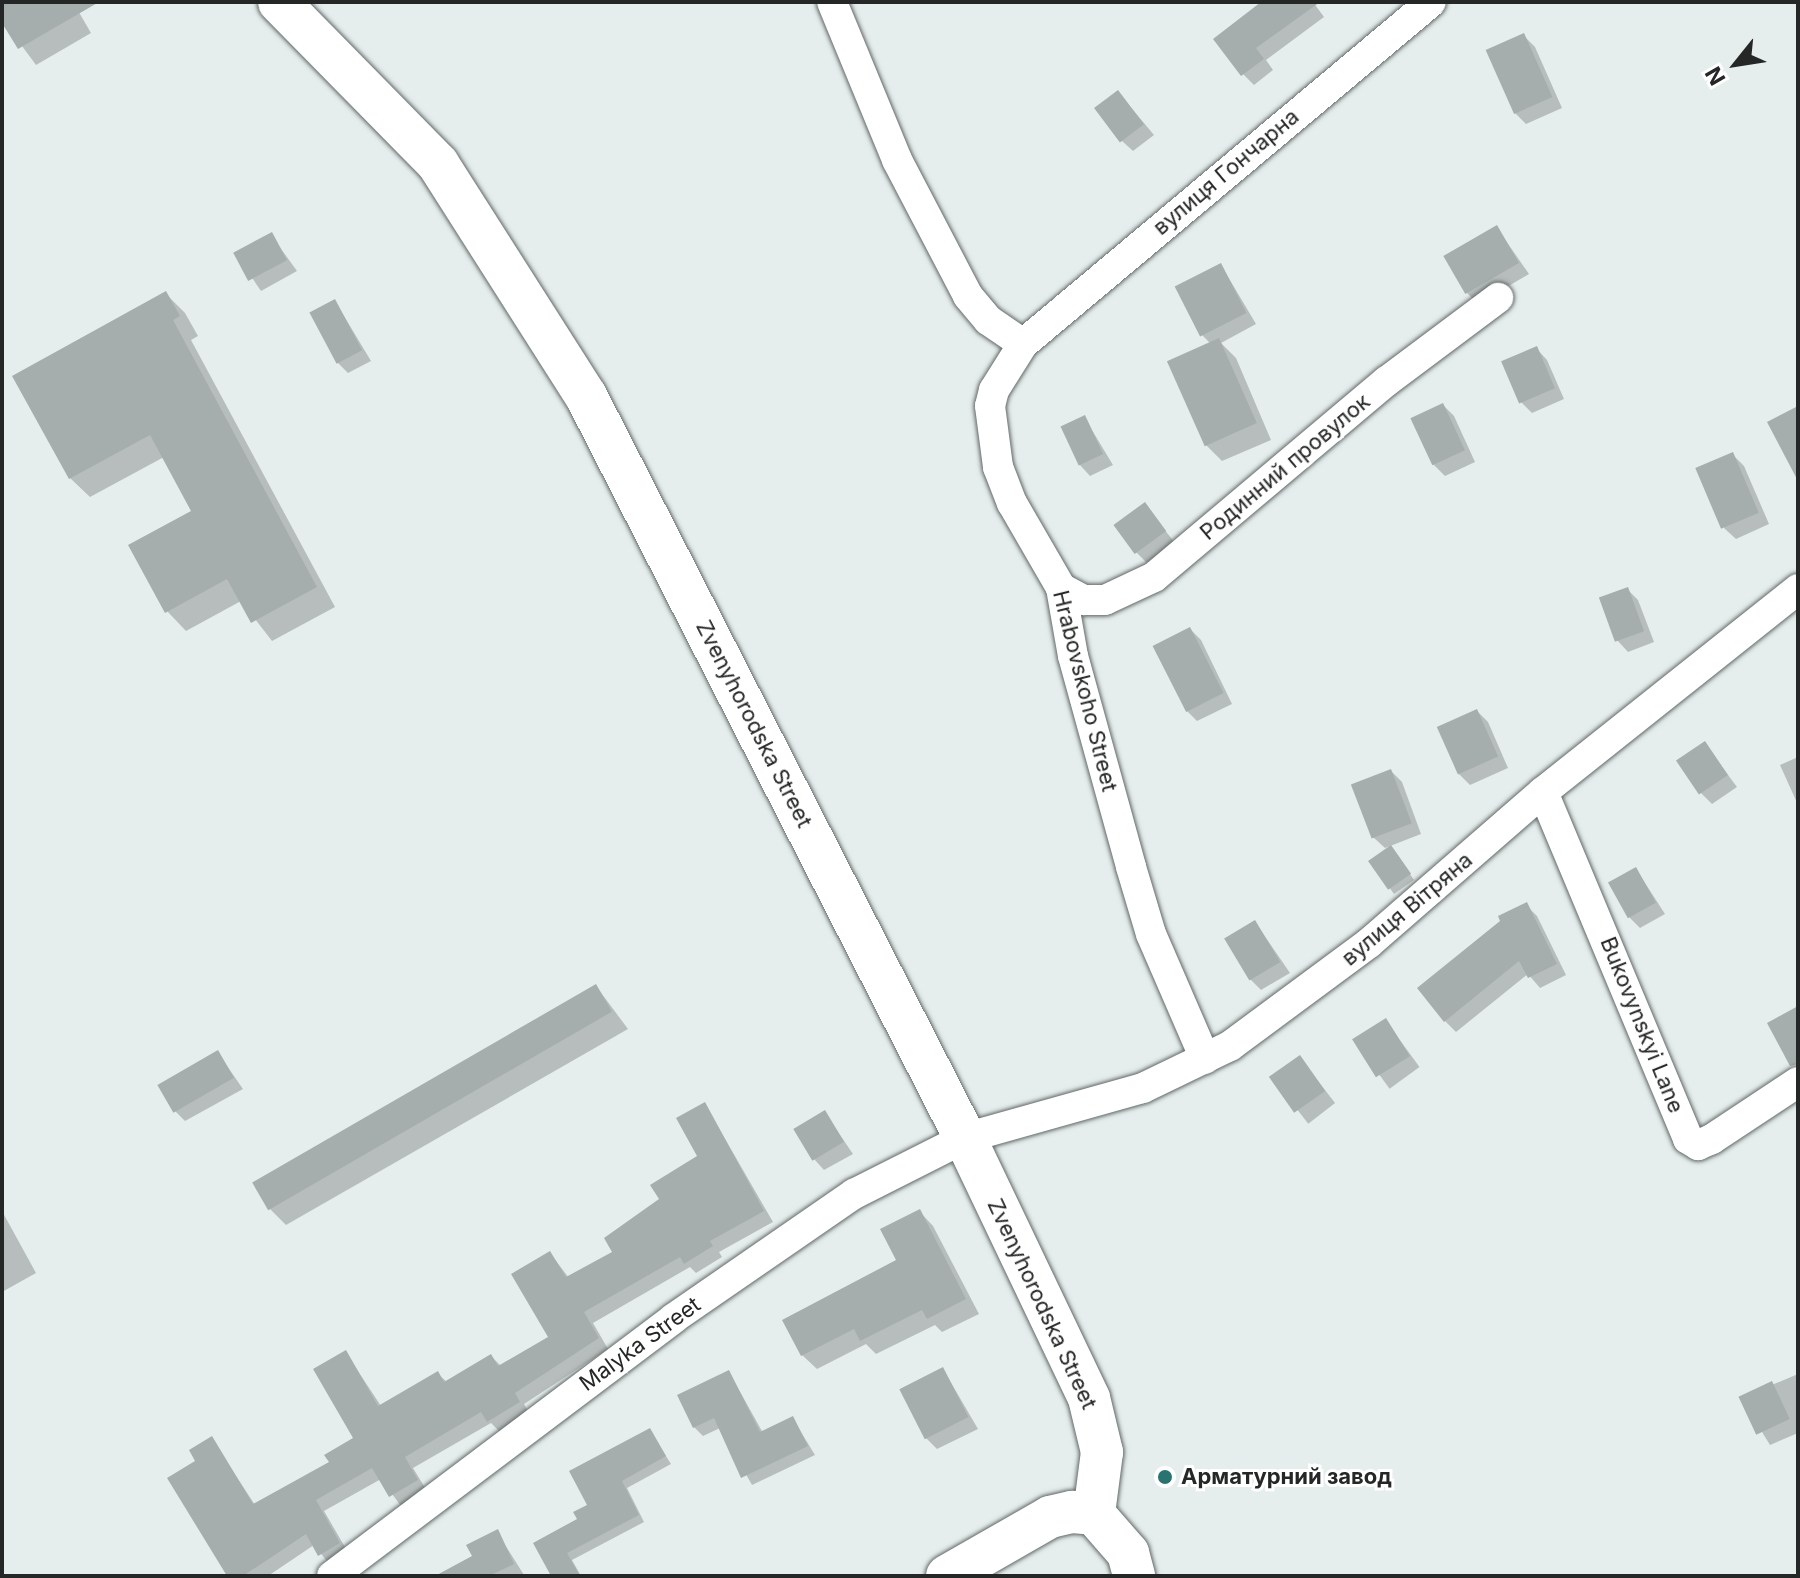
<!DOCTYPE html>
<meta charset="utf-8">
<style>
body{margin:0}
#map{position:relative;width:1800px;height:1578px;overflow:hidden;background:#e5eded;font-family:Inter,sans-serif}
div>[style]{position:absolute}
.shadow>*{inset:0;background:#0003;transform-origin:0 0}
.building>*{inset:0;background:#a6aead;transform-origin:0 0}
.roads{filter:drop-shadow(0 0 2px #616867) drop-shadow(0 0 2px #616867)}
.street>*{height:30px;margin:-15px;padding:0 15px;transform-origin:15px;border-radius:15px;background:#fff}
.secondary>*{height:42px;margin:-21px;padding:0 21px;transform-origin:21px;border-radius:21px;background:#fff}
.dots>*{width:22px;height:22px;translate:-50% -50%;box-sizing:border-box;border:4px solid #fff;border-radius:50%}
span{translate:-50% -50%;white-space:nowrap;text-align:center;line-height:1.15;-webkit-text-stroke:6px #fff;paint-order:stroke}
.street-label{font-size:22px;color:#242726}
.poi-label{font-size:22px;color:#242726;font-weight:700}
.left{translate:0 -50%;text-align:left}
.frame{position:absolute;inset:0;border:4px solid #242726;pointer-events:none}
.north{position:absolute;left:1696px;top:24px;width:80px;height:80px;-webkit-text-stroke:6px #fff;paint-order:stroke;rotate:240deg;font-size:22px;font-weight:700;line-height:32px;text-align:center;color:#242726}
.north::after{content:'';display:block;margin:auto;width:28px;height:36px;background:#242726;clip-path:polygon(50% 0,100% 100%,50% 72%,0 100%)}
</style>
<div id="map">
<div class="shadow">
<div style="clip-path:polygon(2px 2px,73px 2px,91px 33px,36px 65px,2px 19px)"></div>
<div style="clip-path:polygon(1265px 2px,1313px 2px,1324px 17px,1266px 60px,1273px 70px,1254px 85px,1243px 74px)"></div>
<div style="clip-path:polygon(1524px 36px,1535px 47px,1562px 108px,1526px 124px,1515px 113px)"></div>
<div style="clip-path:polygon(1118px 92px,1154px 135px,1133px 151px,1122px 141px)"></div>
<div style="clip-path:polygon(1497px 228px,1529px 274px,1478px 304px,1467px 293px)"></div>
<div style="clip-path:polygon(271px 235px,297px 271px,261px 291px,236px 254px)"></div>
<div style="clip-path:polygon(1221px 265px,1256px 324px,1221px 343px,1236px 358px,1271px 440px,1222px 461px,1205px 444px,1211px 344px,1202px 335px)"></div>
<div style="clip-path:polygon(166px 294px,185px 313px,198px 336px,191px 340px,335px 607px,272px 641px,241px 601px,186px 631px,167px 611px,193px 512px,164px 457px,90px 497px,70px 478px)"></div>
<div style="clip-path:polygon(335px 301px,371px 361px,348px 373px,337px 362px)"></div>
<div style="clip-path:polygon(1536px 348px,1547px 360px,1564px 399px,1532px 413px,1521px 402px)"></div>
<div style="clip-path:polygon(1443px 405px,1454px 416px,1475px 462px,1445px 476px,1434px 465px,1413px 419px)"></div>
<div style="clip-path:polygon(1084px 417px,1113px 465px,1090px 476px,1079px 464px)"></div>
<div style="clip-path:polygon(1733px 455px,1744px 466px,1769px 524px,1736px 539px,1724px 528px)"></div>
<div style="clip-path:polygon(1145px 505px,1175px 543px,1147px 563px,1136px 552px)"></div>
<div style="clip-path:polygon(1627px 589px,1638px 600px,1654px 642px,1628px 652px,1617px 640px)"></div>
<div style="clip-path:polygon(1190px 629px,1201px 640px,1232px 704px,1197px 721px,1186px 710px)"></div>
<div style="clip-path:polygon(1477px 711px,1488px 722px,1508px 768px,1470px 785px,1459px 774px)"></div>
<div style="clip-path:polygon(1705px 744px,1737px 787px,1712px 804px,1701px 793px)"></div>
<div style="clip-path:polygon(1798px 757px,1798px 805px,1780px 765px)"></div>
<div style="clip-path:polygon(1391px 771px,1402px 782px,1421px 834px,1385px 848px,1373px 837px)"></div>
<div style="clip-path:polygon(1396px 853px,1414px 880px,1394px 894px,1371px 862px)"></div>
<div style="clip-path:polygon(1636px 869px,1665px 914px,1640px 928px,1629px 917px)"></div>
<div style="clip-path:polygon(1526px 905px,1537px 916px,1566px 975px,1540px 988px,1528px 974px,1456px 1032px,1445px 1021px)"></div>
<div style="clip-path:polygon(1255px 922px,1290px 973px,1261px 990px,1250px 979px)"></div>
<div style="clip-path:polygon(596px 986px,628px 1029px,286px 1225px,269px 1208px)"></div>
<div style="left:1386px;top:1021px;width:57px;height:37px;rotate:54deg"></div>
<div style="clip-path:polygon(218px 1053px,243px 1089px,185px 1121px,174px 1110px)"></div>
<div style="left:1300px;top:1058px;width:57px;height:34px;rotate:52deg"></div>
<div style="clip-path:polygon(705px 1104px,773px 1222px,719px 1252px,722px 1257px,696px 1273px,690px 1267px,593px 1323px,608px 1349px,524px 1404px,529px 1413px,499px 1431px,491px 1423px,413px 1468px,427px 1491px,401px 1506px,381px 1479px,324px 1511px,349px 1554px,330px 1565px,314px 1545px,268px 1576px,229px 1576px,198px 1462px,212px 1439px,255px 1505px,331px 1463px,355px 1439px,346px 1353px,381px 1406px,438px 1374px,447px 1382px,491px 1356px,501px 1366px,551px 1337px,550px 1253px,569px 1278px,615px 1253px,700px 1157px)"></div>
<div style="clip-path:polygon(825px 1113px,853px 1154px,824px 1170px,814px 1159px)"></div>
<div style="clip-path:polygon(2px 1211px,36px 1273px,2px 1292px)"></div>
<div style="clip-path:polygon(919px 1211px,933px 1226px,979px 1314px,942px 1332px,935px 1325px,876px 1354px,866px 1344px,817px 1369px,802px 1355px,899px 1261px)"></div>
<div style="clip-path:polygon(943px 1369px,978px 1429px,937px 1449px,926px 1438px)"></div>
<div style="clip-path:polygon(729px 1372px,763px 1433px,793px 1419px,815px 1455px,752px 1485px,720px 1428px,703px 1436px,694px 1427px)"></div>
<div style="clip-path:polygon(1798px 1374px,1798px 1433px,1770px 1445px,1741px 1398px)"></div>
<div style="clip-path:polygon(650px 1431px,671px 1464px,627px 1488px,644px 1522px,572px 1560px,581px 1576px,553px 1576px,579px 1520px)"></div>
<div style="clip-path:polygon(497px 1532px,524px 1575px,439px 1576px,474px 1557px)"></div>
</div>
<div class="building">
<div style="clip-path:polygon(2px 2px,99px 2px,18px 49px,2px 23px)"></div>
<div style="clip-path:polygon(1261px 2px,1320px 2px,1256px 48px,1264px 59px,1241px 76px,1213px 39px)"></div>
<div style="left:1524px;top:33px;width:70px;height:42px;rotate:66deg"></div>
<div style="left:1118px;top:90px;width:43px;height:30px;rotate:53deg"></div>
<div style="left:1497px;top:225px;width:44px;height:62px;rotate:60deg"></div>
<div style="left:272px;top:232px;width:32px;height:44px;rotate:62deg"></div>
<div style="left:1221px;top:263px;width:56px;height:52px;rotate:63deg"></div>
<div style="clip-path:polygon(166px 291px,180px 316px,173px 320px,317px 587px,251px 623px,227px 579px,165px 613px,128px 545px,191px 511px,150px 435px,69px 479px,12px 376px)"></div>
<div style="left:335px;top:299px;width:58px;height:29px;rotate:62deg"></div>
<div style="left:1219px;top:338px;width:93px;height:57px;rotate:66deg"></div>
<div style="left:1537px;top:346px;width:46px;height:39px;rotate:67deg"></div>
<div style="left:1443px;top:403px;width:52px;height:36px;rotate:65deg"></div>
<div style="clip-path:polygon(1798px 406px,1798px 481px,1767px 422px)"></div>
<div style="left:1085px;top:415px;width:43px;height:27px;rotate:65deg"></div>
<div style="left:1733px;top:452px;width:66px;height:41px;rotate:67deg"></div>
<div style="left:1145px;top:502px;width:36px;height:39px;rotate:54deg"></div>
<div style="left:1628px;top:587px;width:47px;height:31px;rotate:70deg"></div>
<div style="left:1190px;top:627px;width:74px;height:42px;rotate:63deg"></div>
<div style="left:1477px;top:709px;width:52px;height:44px;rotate:66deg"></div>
<div style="left:1705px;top:741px;width:41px;height:35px;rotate:56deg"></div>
<div style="left:1391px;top:769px;width:58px;height:43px;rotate:69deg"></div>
<div style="left:1391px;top:845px;width:35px;height:28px;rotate:55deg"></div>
<div style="left:1636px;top:867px;width:41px;height:32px;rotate:61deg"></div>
<div style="clip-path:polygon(1527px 902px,1557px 964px,1528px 978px,1519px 961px,1444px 1022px,1417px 988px,1500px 921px,1498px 916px)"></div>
<div style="left:1255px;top:920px;width:49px;height:36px;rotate:59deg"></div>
<div style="left:596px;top:984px;width:32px;height:397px;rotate:60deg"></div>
<div style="clip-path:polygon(1798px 1006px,1798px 1064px,1790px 1066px,1767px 1023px)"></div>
<div style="left:1386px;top:1018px;width:45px;height:40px;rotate:58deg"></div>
<div style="left:218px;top:1050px;width:32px;height:70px;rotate:60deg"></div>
<div style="left:1300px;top:1055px;width:44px;height:38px;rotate:55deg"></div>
<div style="clip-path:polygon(705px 1102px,764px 1211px,710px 1241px,713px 1246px,684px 1264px,680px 1257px,584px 1312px,599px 1338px,515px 1393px,520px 1402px,487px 1422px,481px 1412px,405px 1457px,418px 1480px,389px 1497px,372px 1468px,316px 1500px,340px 1543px,318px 1556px,306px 1534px,243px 1576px,227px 1576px,167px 1478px,195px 1461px,189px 1450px,212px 1436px,253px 1504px,329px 1462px,324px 1455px,353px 1438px,313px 1369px,346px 1350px,378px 1406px,438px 1371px,444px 1382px,491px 1354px,498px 1366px,548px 1337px,511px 1274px,550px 1251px,566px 1277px,612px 1252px,604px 1238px,659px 1199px,650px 1185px,697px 1156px,676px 1118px)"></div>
<div style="left:825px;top:1110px;width:37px;height:37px;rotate:59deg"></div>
<div style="clip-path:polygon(920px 1209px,966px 1299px,927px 1319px,922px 1310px,860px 1341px,854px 1329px,801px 1356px,782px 1320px,896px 1260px,880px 1229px)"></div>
<div style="left:943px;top:1367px;width:56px;height:49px;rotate:63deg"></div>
<div style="clip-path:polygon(729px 1370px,760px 1432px,793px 1416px,808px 1446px,741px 1478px,714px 1418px,693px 1428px,677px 1395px)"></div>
<div style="left:1772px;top:1381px;width:42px;height:37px;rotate:65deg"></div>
<div style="clip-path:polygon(650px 1428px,666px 1456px,622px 1481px,639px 1515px,567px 1553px,580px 1576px,551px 1576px,533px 1543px,577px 1519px,573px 1512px,587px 1505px,569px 1471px)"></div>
<div style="clip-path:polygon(498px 1529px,514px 1564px,489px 1576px,435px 1576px,472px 1556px,466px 1545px)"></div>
</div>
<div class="roads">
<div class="street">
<div style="left:832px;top:2px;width:171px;rotate:67.6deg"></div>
<div style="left:897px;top:160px;width:153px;rotate:62.4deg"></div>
<div style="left:968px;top:296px;width:31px;rotate:50deg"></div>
<div style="left:988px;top:320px;width:42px;rotate:34.4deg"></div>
<div style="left:1023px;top:344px;width:54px;rotate:122.2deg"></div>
<div style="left:994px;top:390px;width:16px;rotate:104deg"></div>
<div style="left:990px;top:406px;width:62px;rotate:82.5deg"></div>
<div style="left:998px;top:467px;width:39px;rotate:69deg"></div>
<div style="left:1012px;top:503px;width:98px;rotate:60deg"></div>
<div style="left:1061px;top:588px;width:69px;rotate:80deg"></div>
<div style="left:1073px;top:656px;width:219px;rotate:74.6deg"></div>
<div style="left:1131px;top:867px;width:70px;rotate:73.4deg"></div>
<div style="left:1151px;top:934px;width:136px;rotate:66.6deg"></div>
<div style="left:1023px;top:344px;width:532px;rotate:-39.97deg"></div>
<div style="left:1061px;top:588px;width:26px;rotate:28deg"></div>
<div style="left:1084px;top:600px;width:21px"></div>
<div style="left:1105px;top:600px;width:54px;rotate:-25.1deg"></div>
<div style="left:1154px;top:577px;width:304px;rotate:-40.1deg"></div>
<div style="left:1387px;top:381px;width:139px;rotate:-36.8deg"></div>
<div style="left:1543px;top:792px;width:376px;rotate:67.3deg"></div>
<div style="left:1688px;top:1139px;width:12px;rotate:31deg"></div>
<div style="left:1698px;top:1145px;width:15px;rotate:-23deg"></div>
<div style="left:1712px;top:1139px;width:103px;rotate:-33.5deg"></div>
<div style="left:332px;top:1576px;width:428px;rotate:-37deg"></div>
<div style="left:674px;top:1318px;width:219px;rotate:-34.6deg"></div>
<div style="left:854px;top:1194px;width:124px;rotate:-26.8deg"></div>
<div style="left:965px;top:1138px;width:185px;rotate:-15.7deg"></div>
<div style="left:1143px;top:1088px;width:97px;rotate:-25.8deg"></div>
<div style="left:1230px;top:1046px;width:173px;rotate:-36.5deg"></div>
<div style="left:1369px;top:943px;width:230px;rotate:-41deg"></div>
<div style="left:1543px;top:792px;width:326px;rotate:-38.5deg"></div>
</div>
<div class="secondary">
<div style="left:279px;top:2px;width:227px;rotate:45.5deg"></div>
<div style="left:438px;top:164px;width:275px;rotate:57.5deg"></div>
<div style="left:586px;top:396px;width:833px;rotate:62.94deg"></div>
<div style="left:965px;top:1138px;width:288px;rotate:64.5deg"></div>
<div style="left:1089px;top:1398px;width:56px;rotate:76.5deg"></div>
<div style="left:1102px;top:1452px;width:63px;rotate:97.4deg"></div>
<div style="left:947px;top:1576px;width:119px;rotate:-29.8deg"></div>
<div style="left:1050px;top:1517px;width:23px;rotate:-13deg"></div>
<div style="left:1072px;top:1512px;width:22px;rotate:5deg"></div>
<div style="left:1094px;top:1514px;width:52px;rotate:48.9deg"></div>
<div style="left:1128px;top:1553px;width:24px;rotate:75deg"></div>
</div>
</div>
<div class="dots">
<div style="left:1165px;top:1477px;background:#297370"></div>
</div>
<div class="street-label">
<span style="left:1226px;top:172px;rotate:-40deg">вулиця Гончарна</span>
<span style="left:1285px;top:467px;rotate:-40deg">Родинний провулок</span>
<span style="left:1085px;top:691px;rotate:76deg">Hrabovskoho Street</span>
<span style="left:754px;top:724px;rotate:63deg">Zvenyhorodska Street</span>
<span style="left:1407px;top:909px;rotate:-40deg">вулиця Вітряна</span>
<span style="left:1642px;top:1025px;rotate:68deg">Bukovynskyi Lane</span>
<span style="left:1042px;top:1304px;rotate:65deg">Zvenyhorodska Street</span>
<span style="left:640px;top:1344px;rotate:-36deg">Malyka Street</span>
</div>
<div class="poi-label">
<span class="left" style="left:1181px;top:1477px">Арматурний завод</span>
</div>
<div class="frame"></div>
<div class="north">N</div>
</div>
